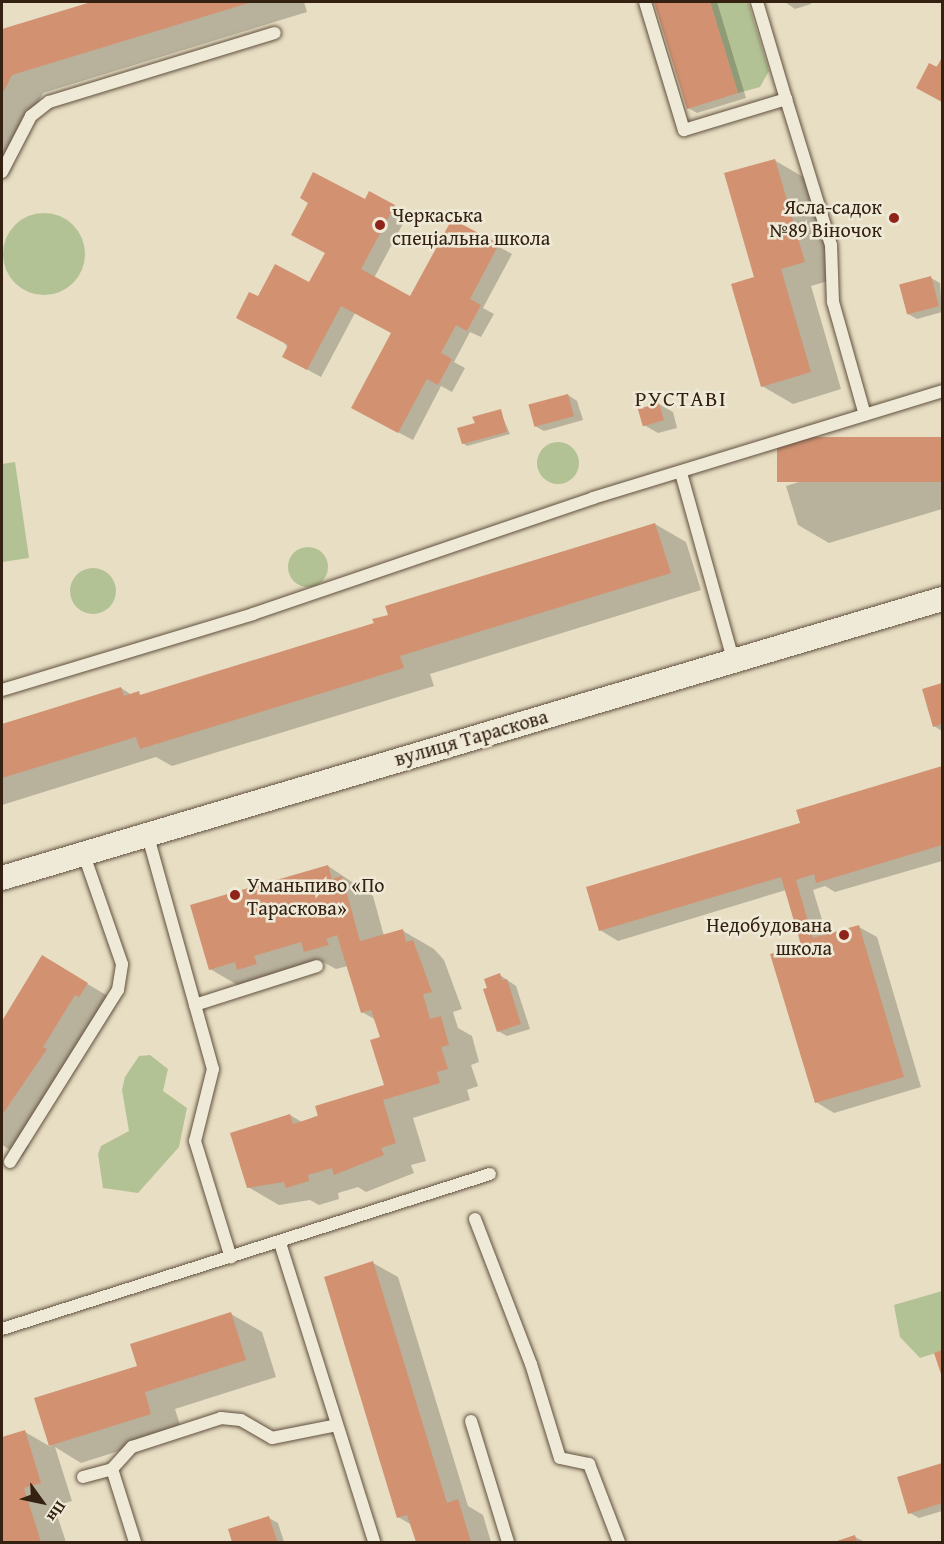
<!DOCTYPE html>
<meta charset="utf-8">
<style>
body{margin:0}
#map{position:relative;width:944px;height:1544px;overflow:hidden;background:#e7dec3;font-family:"Gentium Book Plus",serif}
div>[style]{position:absolute}
.green>*{inset:0;background:#b3c295}
.round{border-radius:50%}
.shadow>*{inset:0;background:#0003}
.building>*{inset:0;background:#d29272;transform-origin:0 0}
.roads{filter:drop-shadow(0 0 2px #61503e) drop-shadow(0 0 2px #61503e)}
.lane>*{height:12px;margin:-6px;padding:0 6px;transform-origin:6px;border-radius:6px;background:#efead8}
.street>*{height:24px;margin:-12px;padding:0 12px;transform-origin:12px;border-radius:12px;background:#efead8}
.dots>*{width:16px;height:16px;translate:-50% -50%;box-sizing:border-box;border:3px solid #efead8;border-radius:50%}
span{translate:-50% -50%;white-space:nowrap;text-align:center;line-height:1.15;-webkit-text-stroke:5px #efead8;paint-order:stroke}
.poi-label{font-size:20px;color:#342111}
.right{translate:-100% -50%;text-align:right}
.left{translate:0 -50%;text-align:left}
.street-label{font-size:20px;color:#342111}
.quarter-label{font-size:22px;color:#342111;letter-spacing:1.5px}
.frame{position:absolute;inset:0;border:3px solid #342111;pointer-events:none}
.north{position:absolute;left:12px;top:1472px;width:60px;height:60px;-webkit-text-stroke:4px #efead8;paint-order:stroke;rotate:123deg;font-size:16px;font-weight:700;line-height:24px;text-align:center;color:#342111}
.north::after{content:'';display:block;margin:auto;width:21px;height:27px;background:#342111;clip-path:polygon(50% 0,100% 100%,50% 72%,0 100%)}
</style>
<div id="map">
<div class="green">
<div style="clip-path:polygon(710px 2px,748px 2px,769px 71px,760px 87px,738px 93px)"></div>
<div class="round" style="left:3px;top:213px;width:82px;height:82px"></div>
<div class="round" style="left:537px;top:442px;width:42px;height:42px"></div>
<div style="clip-path:polygon(15px 462px,29px 558px,2px 562px,2px 464px)"></div>
<div class="round" style="left:288px;top:547px;width:40px;height:40px"></div>
<div class="round" style="left:70px;top:568px;width:46px;height:46px"></div>
<div style="clip-path:polygon(150px 1055px,168px 1069px,163px 1091px,187px 1108px,179px 1147px,138px 1193px,103px 1188px,98px 1154px,101px 1146px,129px 1131px,122px 1090px,125px 1077px,139px 1056px)"></div>
<div style="clip-path:polygon(942px 1291px,942px 1351px,920px 1358px,900px 1337px,894px 1305px)"></div>
</div>
<div class="shadow">
<div style="clip-path:polygon(96px 2px,304px 2px,307px 12px,43px 93px,2px 170px,2px 30px)"></div>
<div style="clip-path:polygon(656px 2px,717px 2px,746px 98px,697px 113px,688px 108px)"></div>
<div style="clip-path:polygon(785px 2px,810px 2px,811px 4px,795px 9px)"></div>
<div style="clip-path:polygon(942px 60px,942px 101px,918px 88px)"></div>
<div style="clip-path:polygon(774px 160px,805px 178px,835px 279px,811px 286px,841px 389px,793px 404px,762px 386px,756px 278px)"></div>
<div style="clip-path:polygon(365px 201px,394px 206px,408px 214px,374px 278px,411px 298px,452px 221px,512px 254px,483px 308px,494px 314px,481px 337px,470px 332px,454px 362px,465px 368px,452px 392px,441px 386px,413px 440px,367px 416px,393px 333px,355px 313px,321px 377px,297px 364px,258px 298px,310px 284px)"></div>
<div style="clip-path:polygon(931px 278px,940px 283px,942px 312px,917px 319px,908px 314px)"></div>
<div style="clip-path:polygon(568px 395px,577px 401px,583px 420px,544px 431px,535px 426px)"></div>
<div style="clip-path:polygon(659px 404px,673px 412px,677px 428px,658px 433px,644px 425px)"></div>
<div style="clip-path:polygon(500px 411px,510px 434px,467px 446px,463px 443px,476px 424px)"></div>
<div style="clip-path:polygon(942px 438px,942px 509px,829px 543px,798px 525px,786px 486px)"></div>
<div style="clip-path:polygon(655px 524px,686px 542px,701px 590px,430px 674px,434px 686px,172px 766px,156px 757px,2px 805px,2px 725px,121px 688px,132px 695px,144px 695px,376px 624px)"></div>
<div style="clip-path:polygon(942px 684px,942px 731px,934px 726px,924px 690px)"></div>
<div style="clip-path:polygon(942px 768px,942px 861px,835px 892px,825px 886px,813px 890px,827px 936px,859px 927px,877px 937px,921px 1087px,834px 1113px,816px 1102px,803px 946px,786px 890px,618px 941px,600px 930px,802px 824px,798px 811px)"></div>
<div style="clip-path:polygon(328px 866px,373px 896px,384px 936px,403px 931px,434px 949px,444px 960px,462px 1009px,453px 1012px,458px 1028px,472px 1036px,479px 1062px,471px 1065px,478px 1086px,467px 1090px,470px 1100px,413px 1118px,426px 1161px,411px 1165px,414px 1173px,366px 1192px,358px 1187px,338px 1193px,339px 1199px,319px 1205px,310px 1200px,279px 1205px,248px 1187px,290px 1115px,302px 1122px,386px 1086px,381px 1038px,376px 1020px,362px 1012px,348px 966px,336px 969px,323px 962px,241px 987px,210px 969px)"></div>
<div style="clip-path:polygon(42px 957px,118px 1002px,111px 1014px,107px 1011px,73px 1066px,77px 1068px,25px 1144px,29px 1146px,22px 1157px,2px 1145px,2px 1023px)"></div>
<div style="clip-path:polygon(500px 975px,516px 986px,530px 1029px,507px 1036px,498px 1031px)"></div>
<div style="clip-path:polygon(373px 1263px,398px 1277px,468px 1506px,483px 1515px,491px 1542px,417px 1542px,412px 1525px,398px 1517px)"></div>
<div style="clip-path:polygon(231px 1314px,262px 1332px,276px 1377px,175px 1409px,182px 1431px,81px 1463px,55px 1447px,72px 1501px,54px 1506px,66px 1542px,2px 1542px,2px 1439px,25px 1432px,51px 1447px,36px 1399px,138px 1367px)"></div>
<div style="clip-path:polygon(942px 1465px,942px 1511px,919px 1518px,910px 1513px,899px 1478px)"></div>
<div style="clip-path:polygon(269px 1518px,278px 1523px,284px 1542px,234px 1542px,230px 1530px)"></div>
<div style="clip-path:polygon(855px 1537px,865px 1542px,837px 1542px)"></div>
</div>
<div class="building">
<div style="clip-path:polygon(91px 2px,252px 2px,12px 75px,2px 95px,2px 29px)"></div>
<div style="clip-path:polygon(654px 2px,710px 2px,738px 93px,687px 109px)"></div>
<div style="clip-path:polygon(942px 57px,942px 102px,916px 88px,929px 63px,937px 67px)"></div>
<div style="clip-path:polygon(775px 159px,805px 262px,781px 269px,811px 372px,761px 387px,731px 284px,754px 277px,724px 173px)"></div>
<div style="clip-path:polygon(313px 172px,365px 199px,369px 191px,395px 205px,361px 269px,410px 296px,452px 219px,499px 244px,470px 299px,481px 305px,467px 331px,456px 325px,441px 353px,452px 359px,438px 385px,427px 379px,398px 433px,351px 408px,391px 333px,341px 306px,307px 370px,282px 357px,288px 345px,236px 318px,249px 292px,258px 296px,275px 264px,309px 282px,325px 253px,291px 235px,308px 203px,300px 198px)"></div>
<div style="left:931px;top:276px;width:31px;height:33px;rotate:75deg"></div>
<div style="left:568px;top:394px;width:23px;height:41px;rotate:75deg"></div>
<div style="left:659px;top:403px;width:18px;height:22px;rotate:74deg"></div>
<div style="clip-path:polygon(501px 409px,507px 432px,462px 444px,457px 428px,475px 423px,472px 417px)"></div>
<div style="left:942px;top:437px;width:45px;height:165px;rotate:90deg"></div>
<div style="clip-path:polygon(655px 523px,671px 573px,400px 656px,404px 668px,140px 749px,136px 737px,2px 778px,2px 724px,121px 687px,124px 696px,139px 691px,140px 695px,374px 623px,372px 619px,388px 615px,385px 606px)"></div>
<div style="clip-path:polygon(942px 683px,942px 724px,933px 727px,922px 689px)"></div>
<div style="clip-path:polygon(942px 766px,942px 845px,816px 883px,814px 874px,796px 880px,813px 938px,859px 925px,904px 1077px,815px 1103px,770px 954px,801px 945px,781px 877px,599px 931px,586px 887px,800px 823px,796px 810px)"></div>
<div style="clip-path:polygon(328px 865px,332px 879px,342px 876px,360px 941px,403px 929px,406px 942px,413px 940px,432px 992px,423px 994px,430px 1019px,441px 1016px,449px 1045px,441px 1047px,448px 1069px,437px 1072px,440px 1083px,383px 1100px,396px 1143px,381px 1148px,384px 1155px,334px 1175px,332px 1168px,308px 1175px,309px 1181px,286px 1188px,284px 1182px,247px 1188px,230px 1133px,290px 1114px,293px 1124px,318px 1116px,315px 1106px,384px 1085px,370px 1040px,380px 1037px,371px 1010px,361px 1013px,337px 935px,326px 939px,329px 945px,304px 952px,301px 942px,254px 956px,257px 964px,237px 970px,235px 962px,209px 970px,190px 905px)"></div>
<div style="clip-path:polygon(42px 955px,88px 983px,79px 997px,75px 995px,43px 1047px,47px 1049px,2px 1115px,2px 1021px)"></div>
<div style="clip-path:polygon(500px 973px,502px 980px,507px 979px,521px 1024px,497px 1032px,483px 989px,487px 988px,484px 979px)"></div>
<div style="clip-path:polygon(373px 1261px,447px 1503px,458px 1499px,471px 1542px,416px 1542px,407px 1515px,397px 1518px,324px 1277px)"></div>
<div style="clip-path:polygon(231px 1312px,246px 1360px,145px 1392px,151px 1414px,49px 1446px,34px 1398px,137px 1366px,130px 1344px)"></div>
<div style="clip-path:polygon(942px 1350px,942px 1377px,934px 1353px)"></div>
<div style="clip-path:polygon(25px 1430px,41px 1483px,24px 1488px,41px 1542px,2px 1542px,2px 1437px)"></div>
<div style="clip-path:polygon(942px 1463px,942px 1503px,908px 1514px,897px 1477px)"></div>
<div style="clip-path:polygon(269px 1516px,277px 1541px,232px 1542px,228px 1529px)"></div>
<div style="clip-path:polygon(855px 1535px,857px 1542px,834px 1542px)"></div>
</div>
<div class="roads">
<div class="lane">
<div style="left:645px;top:2px;width:134px;rotate:73.1deg"></div>
<div style="left:684px;top:130px;width:107px;rotate:-16.9deg"></div>
<div style="left:786px;top:99px;width:153px;rotate:72.9deg"></div>
<div style="left:831px;top:245px;width:57px;rotate:88deg"></div>
<div style="left:833px;top:302px;width:117px;rotate:74.2deg"></div>
<div style="left:757px;top:2px;width:101px;rotate:73.4deg"></div>
<div style="left:2px;top:172px;width:63px;rotate:-62.6deg"></div>
<div style="left:31px;top:116px;width:23px;rotate:-38deg"></div>
<div style="left:49px;top:102px;width:236px;rotate:-17deg"></div>
<div style="left:681px;top:473px;width:197px;rotate:74.4deg"></div>
<div style="left:2px;top:690px;width:262px;rotate:-16.8deg"></div>
<div style="left:253px;top:614px;width:359px;rotate:-18.8deg"></div>
<div style="left:593px;top:498px;width:365px;rotate:-17deg"></div>
<div style="left:147px;top:833px;width:245px;rotate:74.4deg"></div>
<div style="left:213px;top:1069px;width:74px;rotate:104deg"></div>
<div style="left:195px;top:1141px;width:122px;rotate:72.9deg"></div>
<div style="left:195px;top:1005px;width:128px;rotate:-17.7deg"></div>
<div style="left:10px;top:1162px;width:203px;rotate:-57.9deg"></div>
<div style="left:118px;top:990px;width:26px;rotate:-81deg"></div>
<div style="left:122px;top:964px;width:119px;rotate:-109.2deg"></div>
<div style="left:475px;top:1219px;width:155px;rotate:68.9deg"></div>
<div style="left:531px;top:1364px;width:98px;rotate:72.9deg"></div>
<div style="left:560px;top:1458px;width:30px;rotate:12deg"></div>
<div style="left:589px;top:1464px;width:84px;rotate:69deg"></div>
<div style="left:280px;top:1243px;width:313px;rotate:72.5deg"></div>
<div style="left:2px;top:1329px;width:512px;rotate:-17.62deg"></div>
<div style="left:471px;top:1421px;width:127px;rotate:73deg"></div>
<div style="left:112px;top:1469px;width:30px;rotate:-48deg"></div>
<div style="left:132px;top:1447px;width:94px;rotate:-18deg"></div>
<div style="left:221px;top:1418px;width:20px;rotate:6deg"></div>
<div style="left:241px;top:1420px;width:36px;rotate:30deg"></div>
<div style="left:272px;top:1438px;width:66px;rotate:-11.3deg"></div>
<div style="left:83px;top:1477px;width:30px;rotate:-15deg"></div>
<div style="left:112px;top:1469px;width:77px;rotate:72.5deg"></div>
</div>
<div class="street">
<div style="left:2px;top:878px;width:981px;rotate:-16.53deg"></div>
</div>
</div>
<div class="dots">
<div style="left:894px;top:218px;background:#8f2418"></div>
<div style="left:380px;top:225px;background:#8f2418"></div>
<div style="left:235px;top:895px;background:#8f2418"></div>
<div style="left:844px;top:935px;background:#8f2418"></div>
</div>
<div class="poi-label">
<span class="right" style="left:882px;top:218px">Ясла-садок<br>№89 Віночок</span>
<span class="left" style="left:392px;top:226px">Черкаська<br>спеціальна школа</span>
<span class="left" style="left:247px;top:896px">Уманьпиво «По<br>Тараскова»</span>
<span class="right" style="left:832px;top:936px">Недобудована<br>школа</span>
</div>
<div class="street-label">
<span style="left:471px;top:737px;rotate:-16deg">вулиця Тараскова</span>
</div>
<div class="quarter-label">
<span style="left:681px;top:399px">РУСТАВІ</span>
</div>
<div class="frame"></div>
<div class="north">Пн</div>
</div>
